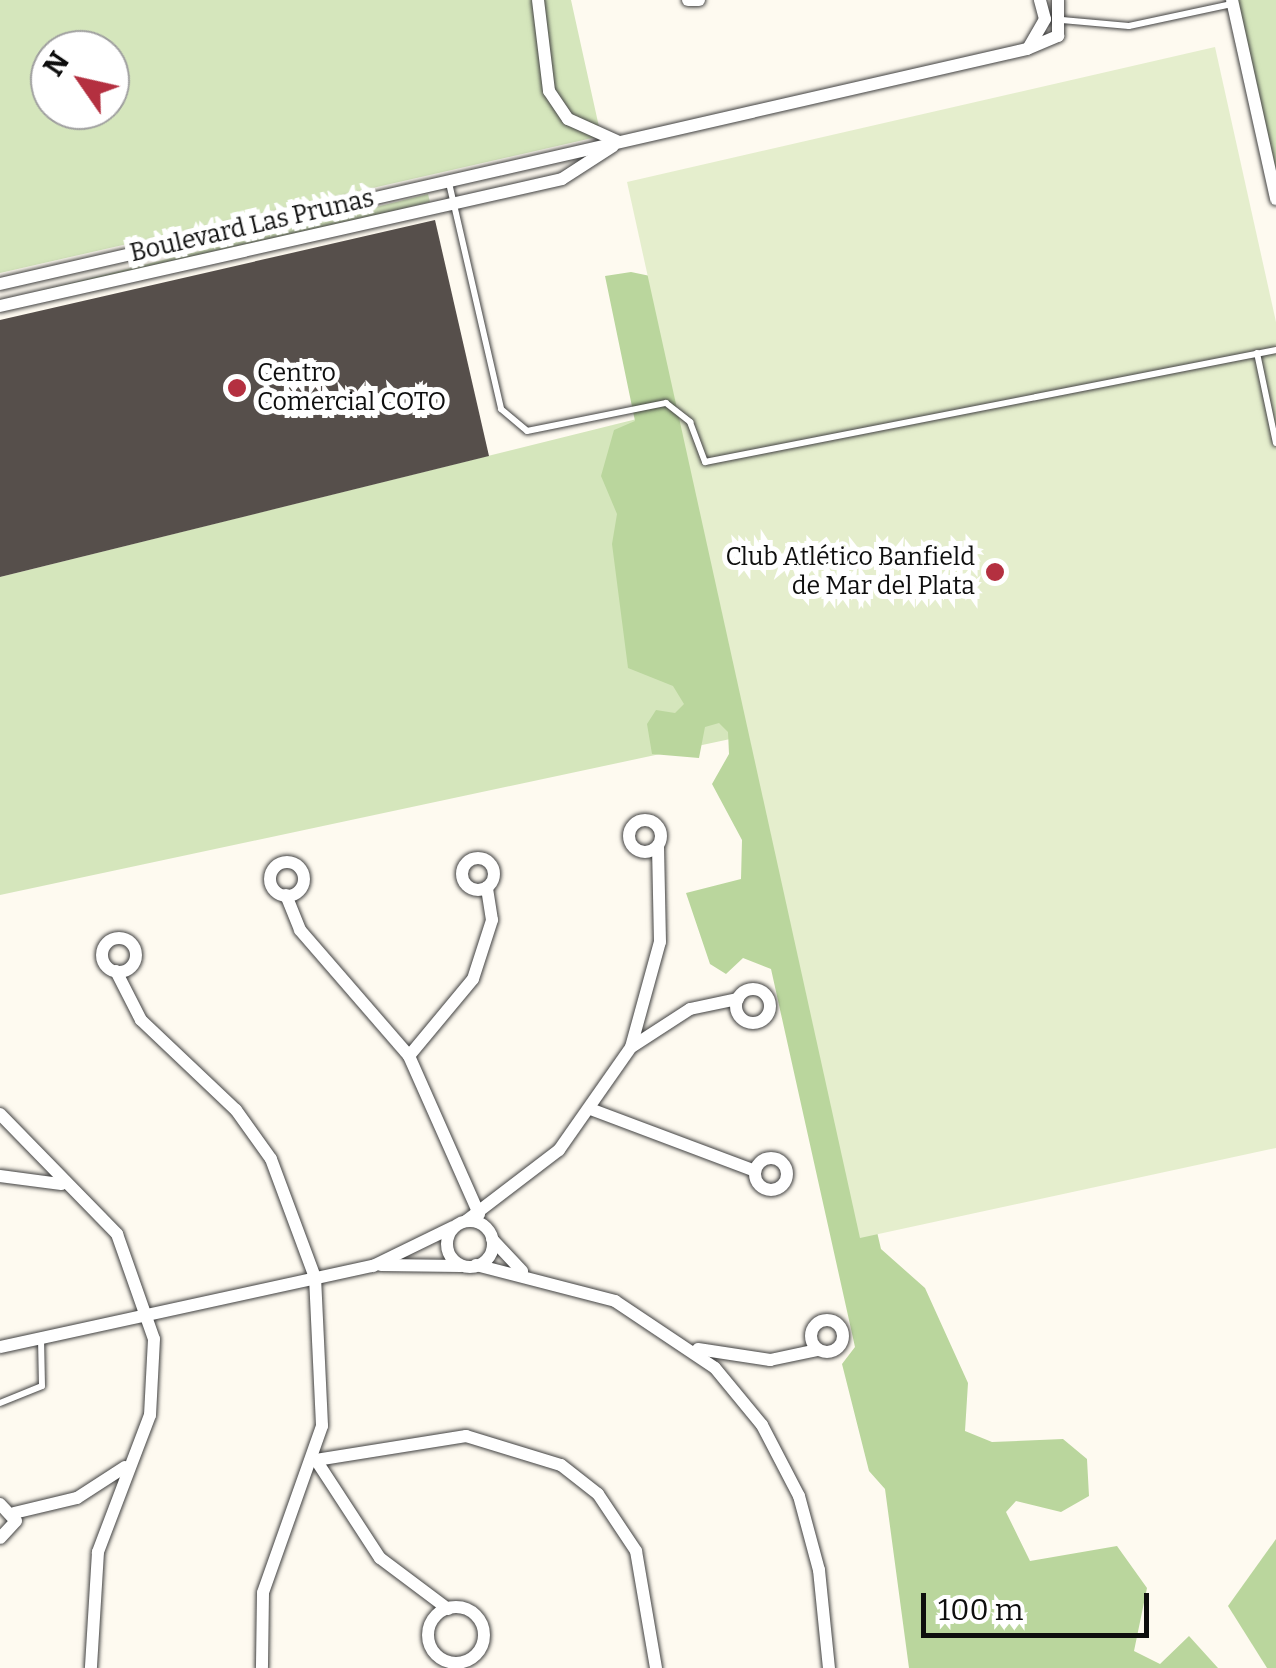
<!DOCTYPE html>
<meta charset="utf-8">
<style>
body{margin:0}
#map{position:relative;width:1276px;height:1668px;overflow:hidden;background:#fefaf0;font-family:Bitter,serif}
div>[style]{position:absolute}
.green>*{inset:0;background:#d5e6bc;transform-origin:0 0}
.forest>*{inset:0;background:#bad69d}
.pitch>*{inset:0;background:#e5eecd}
.building>*{inset:0;background:#564f4b}
.roads{filter:drop-shadow(0 0 2px #414141) drop-shadow(0 0 2px #414141)}
.service>*{height:6px;margin:-3px;padding:0 3px;transform-origin:3px;border-radius:3px;background:#fff}
.minor>*{height:12px;margin:-6px;padding:0 6px;transform-origin:6px;border-radius:6px;background:#fff}
.minor>.ring{margin:-6px;padding:0;box-sizing:content-box;background:none;border:12px solid #fff;border-radius:50%}
.dots>*{width:28px;height:28px;translate:-50% -50%;box-sizing:border-box;border:5px solid #fff;border-radius:50%}
span{translate:-50% -50%;white-space:nowrap;text-align:center;line-height:1.15;-webkit-text-stroke:10px #fff;paint-order:stroke}
.street-label{font-size:25px;color:#0e0e0e}
.poi-label{font-size:25px;color:#0e0e0e}
.left{translate:0 -50%;text-align:left}
.right{translate:-100% -50%;text-align:right}
.north{position:absolute;left:30px;top:30px;width:100px;height:100px;box-sizing:border-box;background:#fff;border:2px solid #9f9f9f;border-radius:50%;rotate:304deg;font-size:28px;font-weight:700;line-height:40px;text-align:center;color:#0e0e0e}
.north::after{content:'';display:block;margin:auto;width:35px;height:45px;background:#b43040;clip-path:polygon(50% 0,100% 100%,50% 72%,0 100%)}
.scale{position:absolute;left:921px;top:1593px;width:228px;height:45px;box-sizing:border-box;border:5px solid #0e0e0e;border-top:0;padding-left:12px;font-size:30px;line-height:35px;white-space:nowrap;color:#0e0e0e;-webkit-text-stroke:8px #fff;paint-order:stroke}
</style>
<div id="map">
<div class="green">
<div style="clip-path:polygon(evenodd,0 0,571px 0,601px 136px,0 273px,0 0,50px 50px,110px 50px,110px 110px,50px 110px,50px 50px)"></div>
<div style="clip-path:polygon(1229px 0,1276px 0,1276px 205px)"></div>
<div style="left:428px;top:194px;width:8px;height:439px;rotate:76deg"></div>
<div style="clip-path:polygon(677px 409px,749px 735px,0 895px,0 577px)"></div>
</div>
<div class="forest">
<div style="clip-path:polygon(631px 272px,655px 277px,881px 1249px,925px 1288px,968px 1383px,965px 1431px,992px 1442px,1063px 1439px,1087px 1459px,1089px 1496px,1061px 1512px,1016px 1501px,1006px 1512px,1030px 1561px,1117px 1546px,1147px 1588px,1134px 1651px,1160px 1664px,1189px 1636px,1218px 1668px,909px 1668px,885px 1489px,869px 1471px,842px 1364px,855px 1347px,771px 969px,743px 958px,726px 974px,710px 964px,686px 893px,741px 879px,742px 840px,712px 784px,729px 754px,728px 732px,719px 723px,705px 727px,699px 758px,652px 754px,647px 724px,656px 710px,675px 713px,684px 704px,673px 686px,628px 668px,612px 544px,617px 514px,601px 476px,614px 430px,635px 421px,605px 276px)"></div>
<div style="clip-path:polygon(1276px 1539px,1276px 1668px,1267px 1668px,1228px 1606px)"></div>
</div>
<div class="pitch">
<div style="clip-path:polygon(1215px 47px,1276px 322px,1276px 1148px,860px 1238px,627px 182px)"></div>
</div>
<div class="building">
<div style="clip-path:polygon(435px 220px,489px 456px,0 577px,0 320px)"></div>
</div>
<div class="roads">
<div class="service">
<div style="left:1062px;top:20px;width:67px;rotate:5.1deg"></div>
<div style="left:1129px;top:26px;width:105px;rotate:-12.1deg"></div>
<div style="left:449px;top:183px;width:232px;rotate:77deg"></div>
<div style="left:501px;top:409px;width:34px;rotate:40deg"></div>
<div style="left:527px;top:431px;width:142px;rotate:-11.4deg"></div>
<div style="left:666px;top:403px;width:31px;rotate:38deg"></div>
<div style="left:690px;top:422px;width:43px;rotate:69.4deg"></div>
<div style="left:705px;top:462px;width:582px;rotate:-11.1deg"></div>
<div style="left:1257px;top:353px;width:92px;rotate:78.1deg"></div>
<div style="left:0;top:1403px;width:45px;rotate:-22deg"></div>
<div style="left:42px;top:1386px;width:47px;rotate:-91.2deg"></div>
</div>
<div class="minor">
<div style="left:538px;top:0;width:92px;rotate:83.1deg"></div>
<div style="left:549px;top:91px;width:34px;rotate:56deg"></div>
<div style="left:568px;top:119px;width:54px;rotate:24.2deg"></div>
<div style="left:688px;top:0;width:11px"></div>
<div style="left:1232px;top:0;width:204px;rotate:77.5deg"></div>
<div style="left:1029px;top:47px;width:32px;rotate:-60deg"></div>
<div style="left:1045px;top:19px;width:20px;rotate:-105deg"></div>
<div style="left:0;top:284px;width:1054px;rotate:-12.89deg"></div>
<div style="left:1027px;top:49px;width:34px;rotate:-23deg"></div>
<div style="left:1058px;top:36px;width:36px;rotate:-90deg"></div>
<div style="left:0;top:306px;width:576px;rotate:-12.73deg"></div>
<div style="left:562px;top:179px;width:61px;rotate:-32.9deg"></div>
<div class="ring" style="left:629px;top:820px;width:20px;height:20px"></div>
<div class="ring" style="left:462px;top:858px;width:20px;height:20px"></div>
<div class="ring" style="left:270px;top:862px;width:22px;height:22px"></div>
<div style="left:286px;top:895px;width:38px;rotate:68deg"></div>
<div style="left:300px;top:930px;width:167px;rotate:49.1deg"></div>
<div style="left:409px;top:1056px;width:173px;rotate:66.1deg"></div>
<div class="ring" style="left:102px;top:938px;width:22px;height:22px"></div>
<div style="left:116px;top:971px;width:55px;rotate:63deg"></div>
<div style="left:141px;top:1020px;width:131px;rotate:43.5deg"></div>
<div style="left:236px;top:1110px;width:60px;rotate:54.5deg"></div>
<div style="left:271px;top:1159px;width:126px;rotate:69.6deg"></div>
<div style="left:315px;top:1277px;width:149px;rotate:87.3deg"></div>
<div style="left:322px;top:1426px;width:177px;rotate:109.5deg"></div>
<div style="left:263px;top:1593px;width:75px;rotate:90.8deg"></div>
<div class="ring" style="left:736px;top:989px;width:22px;height:22px"></div>
<div style="left:633px;top:1046px;width:68px;rotate:-33deg"></div>
<div style="left:690px;top:1009px;width:49px;rotate:-11.8deg"></div>
<div style="left:409px;top:1056px;width:100px;rotate:-50.3deg"></div>
<div style="left:473px;top:979px;width:62px;rotate:-72.1deg"></div>
<div style="left:492px;top:920px;width:33px;rotate:-99deg"></div>
<div style="left:593px;top:1110px;width:173px;rotate:20.6deg"></div>
<div style="left:0;top:1114px;width:168px;rotate:45.7deg"></div>
<div style="left:117px;top:1234px;width:111px;rotate:70.6deg"></div>
<div style="left:154px;top:1339px;width:76px;rotate:93deg"></div>
<div style="left:150px;top:1415px;width:147px;rotate:110.8deg"></div>
<div style="left:98px;top:1552px;width:116px;rotate:93.5deg"></div>
<div class="ring" style="left:755px;top:1158px;width:20px;height:20px"></div>
<div style="left:0;top:1176px;width:62px;rotate:7.5deg"></div>
<div style="left:466px;top:1221px;width:117px;rotate:-37.4deg"></div>
<div style="left:559px;top:1150px;width:126px;rotate:-55deg"></div>
<div style="left:631px;top:1047px;width:109px;rotate:-74.6deg"></div>
<div style="left:660px;top:942px;width:95px;rotate:-91.2deg"></div>
<div class="ring" style="left:447px;top:1221px;width:34px;height:34px"></div>
<div style="left:492px;top:1239px;width:44px;rotate:46.8deg"></div>
<div style="left:381px;top:1265px;width:80px;rotate:0.7deg"></div>
<div style="left:476px;top:1265px;width:144px;rotate:14.5deg"></div>
<div style="left:615px;top:1301px;width:120px;rotate:33.8deg"></div>
<div style="left:715px;top:1368px;width:74px;rotate:50.5deg"></div>
<div style="left:762px;top:1425px;width:80px;rotate:62.5deg"></div>
<div style="left:799px;top:1496px;width:77px;rotate:74.9deg"></div>
<div style="left:819px;top:1570px;width:99px;rotate:84.2deg"></div>
<div class="ring" style="left:811px;top:1320px;width:20px;height:20px"></div>
<div style="left:0;top:1347px;width:382px;rotate:-12.3deg"></div>
<div style="left:373px;top:1266px;width:89px;rotate:-26deg"></div>
<div style="left:698px;top:1349px;width:73px;rotate:8.7deg"></div>
<div style="left:770px;top:1360px;width:49px;rotate:-11.8deg"></div>
<div style="left:316px;top:1460px;width:152px;rotate:-9.1deg"></div>
<div style="left:466px;top:1436px;width:99px;rotate:17deg"></div>
<div style="left:561px;top:1465px;width:47px;rotate:38.1deg"></div>
<div style="left:598px;top:1494px;width:69px;rotate:56.3deg"></div>
<div style="left:636px;top:1551px;width:119px;rotate:80.3deg"></div>
<div style="left:316px;top:1460px;width:117px;rotate:56.9deg"></div>
<div style="left:380px;top:1558px;width:85px;rotate:36.9deg"></div>
<div style="left:0;top:1504px;width:23px;rotate:47deg"></div>
<div style="left:16px;top:1521px;width:23px;rotate:133deg"></div>
<div style="left:14px;top:1513px;width:65px;rotate:-13.4deg"></div>
<div style="left:77px;top:1498px;width:57px;rotate:-32.9deg"></div>
<div class="ring" style="left:428px;top:1607px;width:44px;height:44px"></div>
</div>
</div>
<div class="dots">
<div style="left:237px;top:388px;background:#b43040"></div>
<div style="left:995px;top:572px;background:#b43040"></div>
</div>
<div class="street-label">
<span style="left:252px;top:226px;rotate:-13deg">Boulevard Las Prunas</span>
</div>
<div class="poi-label">
<span class="left" style="left:257px;top:388px">Centro<br>Comercial COTO</span>
<span class="right" style="left:975px;top:572px">Club Atlético Banfield<br>de Mar del Plata</span>
</div>
<div class="north">N</div>
<div class="scale">100 m</div>
</div>
